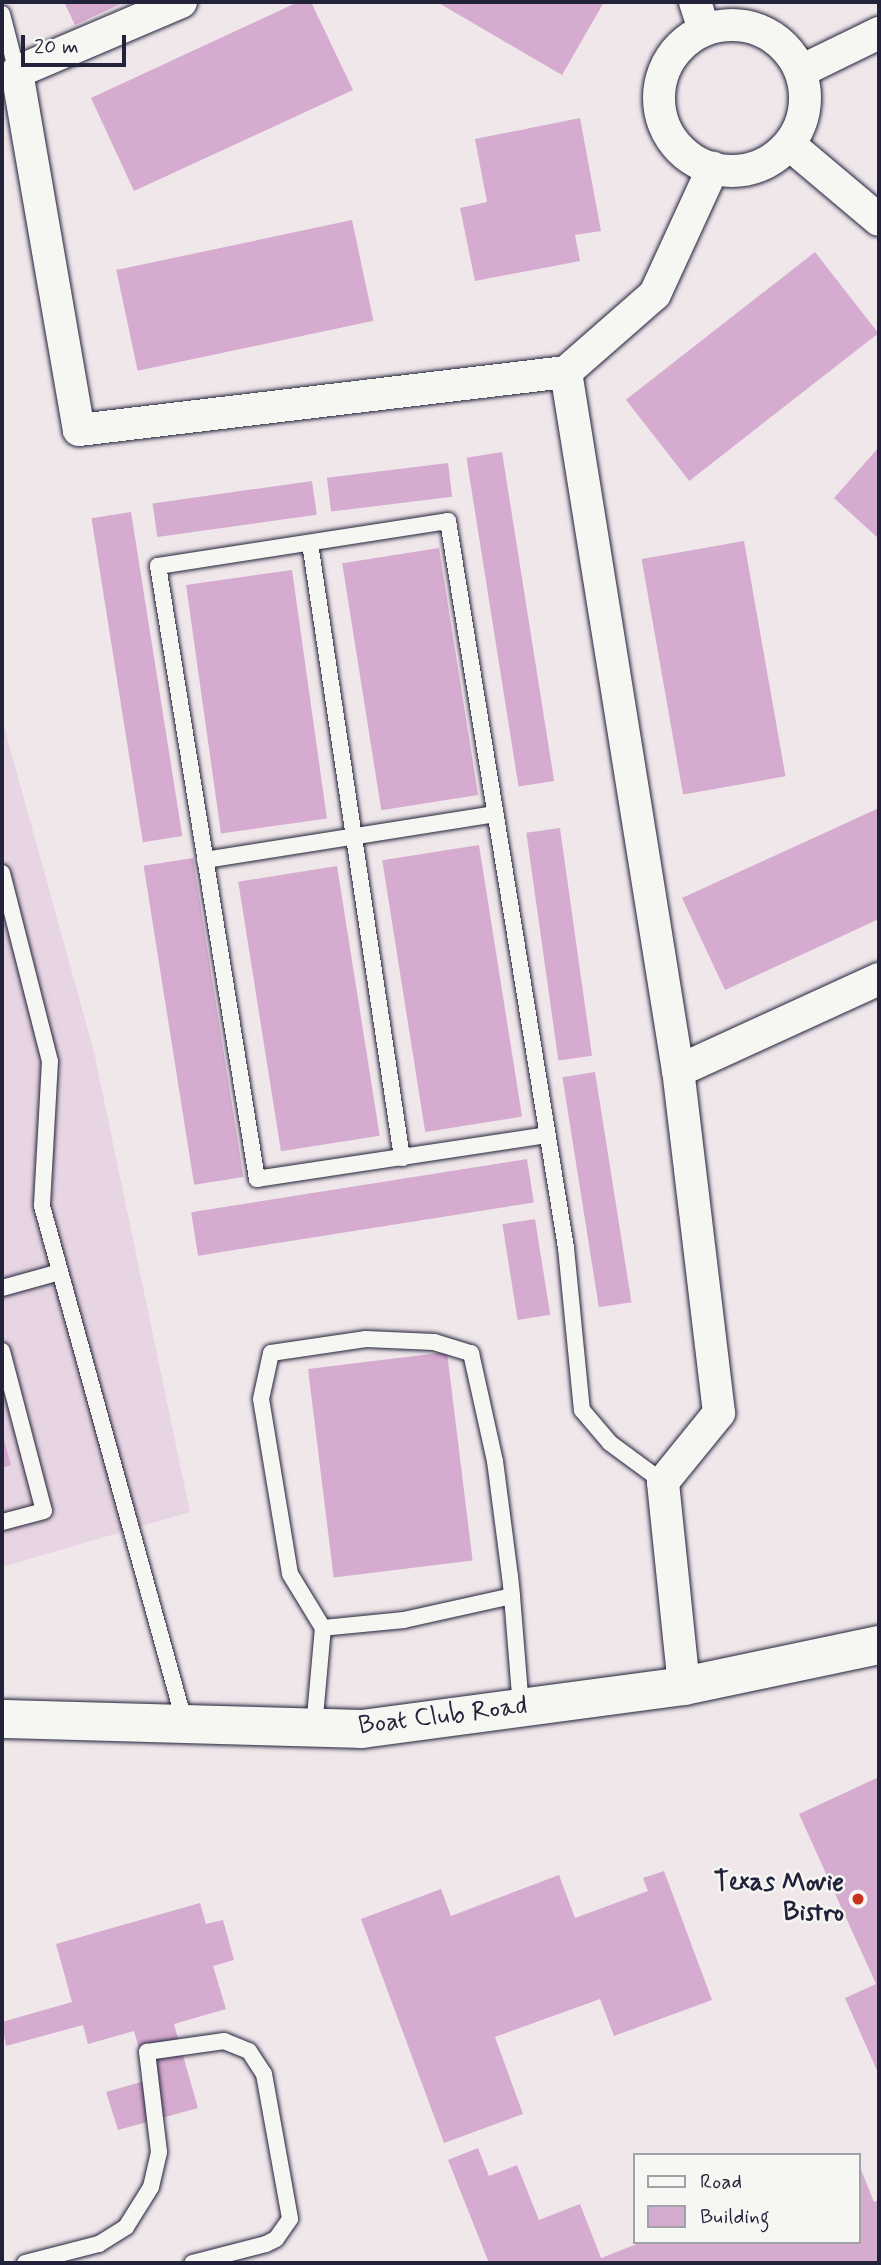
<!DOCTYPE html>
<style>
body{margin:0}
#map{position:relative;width:881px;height:2265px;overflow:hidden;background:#f0e7eb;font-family:Mynerve,sans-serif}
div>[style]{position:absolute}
.built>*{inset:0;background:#e8d5e3}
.building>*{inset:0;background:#d6abd0;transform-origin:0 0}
.roads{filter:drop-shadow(0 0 2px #22223b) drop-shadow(0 0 2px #22223b)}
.lane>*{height:16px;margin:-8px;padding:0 8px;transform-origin:8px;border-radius:8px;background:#f6f6f2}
.street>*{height:32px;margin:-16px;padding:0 16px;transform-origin:16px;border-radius:16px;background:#f6f6f2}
.street>.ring{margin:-16px;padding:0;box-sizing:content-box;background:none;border:32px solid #f6f6f2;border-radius:50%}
.secondary>*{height:38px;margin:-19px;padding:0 19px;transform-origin:19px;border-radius:19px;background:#f6f6f2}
.dots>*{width:19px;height:19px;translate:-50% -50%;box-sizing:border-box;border:4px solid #f6f6f2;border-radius:50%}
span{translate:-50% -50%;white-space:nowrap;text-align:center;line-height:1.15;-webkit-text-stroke:5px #f6f6f2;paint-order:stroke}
.street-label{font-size:26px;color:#22223b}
.poi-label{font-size:26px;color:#22223b;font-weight:700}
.right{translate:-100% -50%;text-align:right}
.frame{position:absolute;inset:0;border:4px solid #22223b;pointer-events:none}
.legend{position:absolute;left:633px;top:2153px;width:228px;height:91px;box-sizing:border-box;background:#f6f6f2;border:2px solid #a1a1a9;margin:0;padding:9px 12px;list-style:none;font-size:21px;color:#22223b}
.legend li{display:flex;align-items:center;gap:14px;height:35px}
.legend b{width:35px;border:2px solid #a1a1a9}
.scale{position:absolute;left:21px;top:35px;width:105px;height:32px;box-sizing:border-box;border:4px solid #22223b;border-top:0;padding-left:9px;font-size:21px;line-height:24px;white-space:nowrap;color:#22223b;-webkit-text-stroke:5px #f6f6f2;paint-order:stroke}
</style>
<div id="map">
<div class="built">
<div style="clip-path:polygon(2px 719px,94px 1052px,190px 1512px,2px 1567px)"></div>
</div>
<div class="building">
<div style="clip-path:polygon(64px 2px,125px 2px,75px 25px)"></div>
<div style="clip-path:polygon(298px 2px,311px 2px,353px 90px,134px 191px,91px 98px)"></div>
<div style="clip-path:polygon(437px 2px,604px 2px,562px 75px)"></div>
<div style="clip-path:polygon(580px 118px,601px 231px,575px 235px,580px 261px,475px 281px,460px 208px,487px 202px,475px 139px)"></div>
<div style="left:352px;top:220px;width:103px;height:241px;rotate:78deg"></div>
<div style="left:815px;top:252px;width:103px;height:240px;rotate:52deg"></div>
<div style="clip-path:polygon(879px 447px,879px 539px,834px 498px)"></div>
<div style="left:502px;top:452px;width:333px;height:36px;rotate:81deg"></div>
<div style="left:448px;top:463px;width:34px;height:122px;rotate:83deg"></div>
<div style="left:312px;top:481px;width:34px;height:161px;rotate:82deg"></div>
<div style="left:131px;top:512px;width:328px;height:40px;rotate:81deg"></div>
<div style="left:744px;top:541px;width:239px;height:104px;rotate:80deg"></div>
<div style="left:439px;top:548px;width:250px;height:98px;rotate:81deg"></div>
<div style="left:292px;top:570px;width:251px;height:107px;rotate:82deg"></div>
<div style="clip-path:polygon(879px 808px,879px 919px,725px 990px,682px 898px)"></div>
<div style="left:560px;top:828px;width:230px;height:34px;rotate:82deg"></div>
<div style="left:479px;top:845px;width:275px;height:98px;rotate:81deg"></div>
<div style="left:193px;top:858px;width:323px;height:50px;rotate:81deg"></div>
<div style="left:337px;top:866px;width:273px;height:100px;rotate:81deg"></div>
<div style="left:595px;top:1072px;width:233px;height:33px;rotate:81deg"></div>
<div style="left:527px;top:1159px;width:44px;height:340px;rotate:81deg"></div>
<div style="left:535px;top:1219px;width:97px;height:33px;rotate:81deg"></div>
<div style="left:447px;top:1352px;width:210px;height:140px;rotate:83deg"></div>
<div style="clip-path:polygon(2px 1433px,11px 1465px,2px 1468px)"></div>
<div style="clip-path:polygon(879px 1777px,879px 2075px,845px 1998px,876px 1984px,799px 1814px)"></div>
<div style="clip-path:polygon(664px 1871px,712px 2000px,614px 2036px,600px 1999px,495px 2037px,523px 2114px,444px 2143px,361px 1919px,441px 1889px,451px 1916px,559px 1875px,575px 1918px,648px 1891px,643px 1878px)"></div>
<div style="clip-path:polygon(200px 1903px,206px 1924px,223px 1920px,234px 1960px,213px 1966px,226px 2009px,174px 2024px,198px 2108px,118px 2130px,106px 2092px,148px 2080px,134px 2031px,88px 2044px,83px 2025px,6px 2046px,2px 2022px,72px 2002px,56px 1944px)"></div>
<div style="clip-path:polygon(478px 2148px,489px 2176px,517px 2165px,539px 2220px,580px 2204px,601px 2258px,642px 2242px,858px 2242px,858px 2162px,874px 2202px,879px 2200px,879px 2263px,489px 2263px,448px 2160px)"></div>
</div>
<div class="roads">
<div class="lane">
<div style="left:2px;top:14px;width:60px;rotate:75.5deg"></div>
<div style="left:310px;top:543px;width:622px;rotate:81.49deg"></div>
<div style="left:205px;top:860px;width:294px;rotate:-9deg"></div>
<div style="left:2px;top:873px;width:194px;rotate:75.7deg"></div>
<div style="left:50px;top:1061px;width:145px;rotate:93.2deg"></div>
<div style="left:42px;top:1206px;width:537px;rotate:74.57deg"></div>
<div style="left:547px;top:1135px;width:293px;rotate:171.4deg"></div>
<div style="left:257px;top:1179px;width:621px;rotate:-99.17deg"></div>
<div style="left:158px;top:566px;width:293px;rotate:-8.8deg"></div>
<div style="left:448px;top:521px;width:737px;rotate:80.78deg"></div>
<div style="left:566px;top:1248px;width:163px;rotate:84.4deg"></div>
<div style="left:582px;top:1410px;width:43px;rotate:49.7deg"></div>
<div style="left:610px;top:1443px;width:66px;rotate:36.3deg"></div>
<div style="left:2px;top:1288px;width:60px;rotate:-15.4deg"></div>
<div style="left:2px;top:1351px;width:165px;rotate:75.3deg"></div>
<div style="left:44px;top:1511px;width:43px;rotate:165.3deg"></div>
<div style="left:512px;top:1596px;width:111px;rotate:167.5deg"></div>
<div style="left:404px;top:1620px;width:81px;rotate:174.4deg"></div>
<div style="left:323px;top:1628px;width:63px;rotate:-121.4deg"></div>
<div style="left:290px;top:1574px;width:177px;rotate:-99.4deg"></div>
<div style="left:261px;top:1399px;width:47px;rotate:-77.7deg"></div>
<div style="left:271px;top:1353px;width:96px;rotate:-8.4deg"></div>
<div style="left:366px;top:1339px;width:68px;rotate:2.5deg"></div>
<div style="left:434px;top:1342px;width:39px;rotate:17deg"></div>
<div style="left:471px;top:1353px;width:111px;rotate:77.5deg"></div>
<div style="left:495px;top:1461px;width:116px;rotate:82.6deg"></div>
<div style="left:510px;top:1576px;width:20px;rotate:84deg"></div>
<div style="left:512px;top:1596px;width:113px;rotate:85.4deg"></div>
<div style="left:314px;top:1728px;width:100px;rotate:-84.9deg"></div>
<div style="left:25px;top:2263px;width:76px;rotate:-14.4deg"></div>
<div style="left:99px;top:2244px;width:32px;rotate:-32deg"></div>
<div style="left:126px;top:2227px;width:47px;rotate:-58deg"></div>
<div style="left:151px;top:2187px;width:36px;rotate:-77deg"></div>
<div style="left:159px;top:2152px;width:101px;rotate:-96.8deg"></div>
<div style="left:147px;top:2052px;width:78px;rotate:-8.1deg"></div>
<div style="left:224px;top:2041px;width:27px;rotate:22deg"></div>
<div style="left:249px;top:2051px;width:27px;rotate:57deg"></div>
<div style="left:264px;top:2074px;width:147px;rotate:79.8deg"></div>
<div style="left:290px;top:2219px;width:24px;rotate:125deg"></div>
<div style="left:276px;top:2239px;width:11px;rotate:153deg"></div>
<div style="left:266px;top:2244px;width:76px;rotate:165.6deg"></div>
</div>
<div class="street">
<div style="left:181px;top:2px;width:178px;rotate:156.9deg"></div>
<div style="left:17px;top:72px;width:363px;rotate:80.2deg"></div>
<div style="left:79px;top:430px;width:490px;rotate:-6.8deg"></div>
<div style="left:695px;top:2px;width:28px;rotate:72deg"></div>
<div class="ring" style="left:659px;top:25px;width:114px;height:114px"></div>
<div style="left:801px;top:71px;width:87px;rotate:-26deg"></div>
<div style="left:790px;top:145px;width:116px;rotate:40.1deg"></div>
<div style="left:678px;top:1071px;width:221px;rotate:-24.6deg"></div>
<div style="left:684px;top:1686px;width:205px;rotate:-95.9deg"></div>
<div style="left:663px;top:1482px;width:89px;rotate:-50.9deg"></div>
<div style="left:719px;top:1413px;width:344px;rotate:-96.8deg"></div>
<div style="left:678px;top:1071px;width:708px;rotate:-99.1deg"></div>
<div style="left:566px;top:372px;width:118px;rotate:-41.2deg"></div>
<div style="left:655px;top:294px;width:139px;rotate:-65.3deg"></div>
</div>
<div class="secondary">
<div style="left:2px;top:1719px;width:360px;rotate:1.6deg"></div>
<div style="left:362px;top:1729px;width:325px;rotate:-7.6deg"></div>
<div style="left:684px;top:1686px;width:199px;rotate:-11.9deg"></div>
</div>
</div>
<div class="dots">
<div style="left:858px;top:1899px;background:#c8321e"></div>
</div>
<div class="street-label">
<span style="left:443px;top:1717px;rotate:-7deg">Boat Club Road</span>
</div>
<div class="poi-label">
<span class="right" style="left:844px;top:1899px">Texas Movie<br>Bistro</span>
</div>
<div class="frame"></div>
<ul class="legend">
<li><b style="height:9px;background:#f6f6f2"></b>Road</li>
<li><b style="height:19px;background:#d6abd0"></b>Building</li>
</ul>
<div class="scale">20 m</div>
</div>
